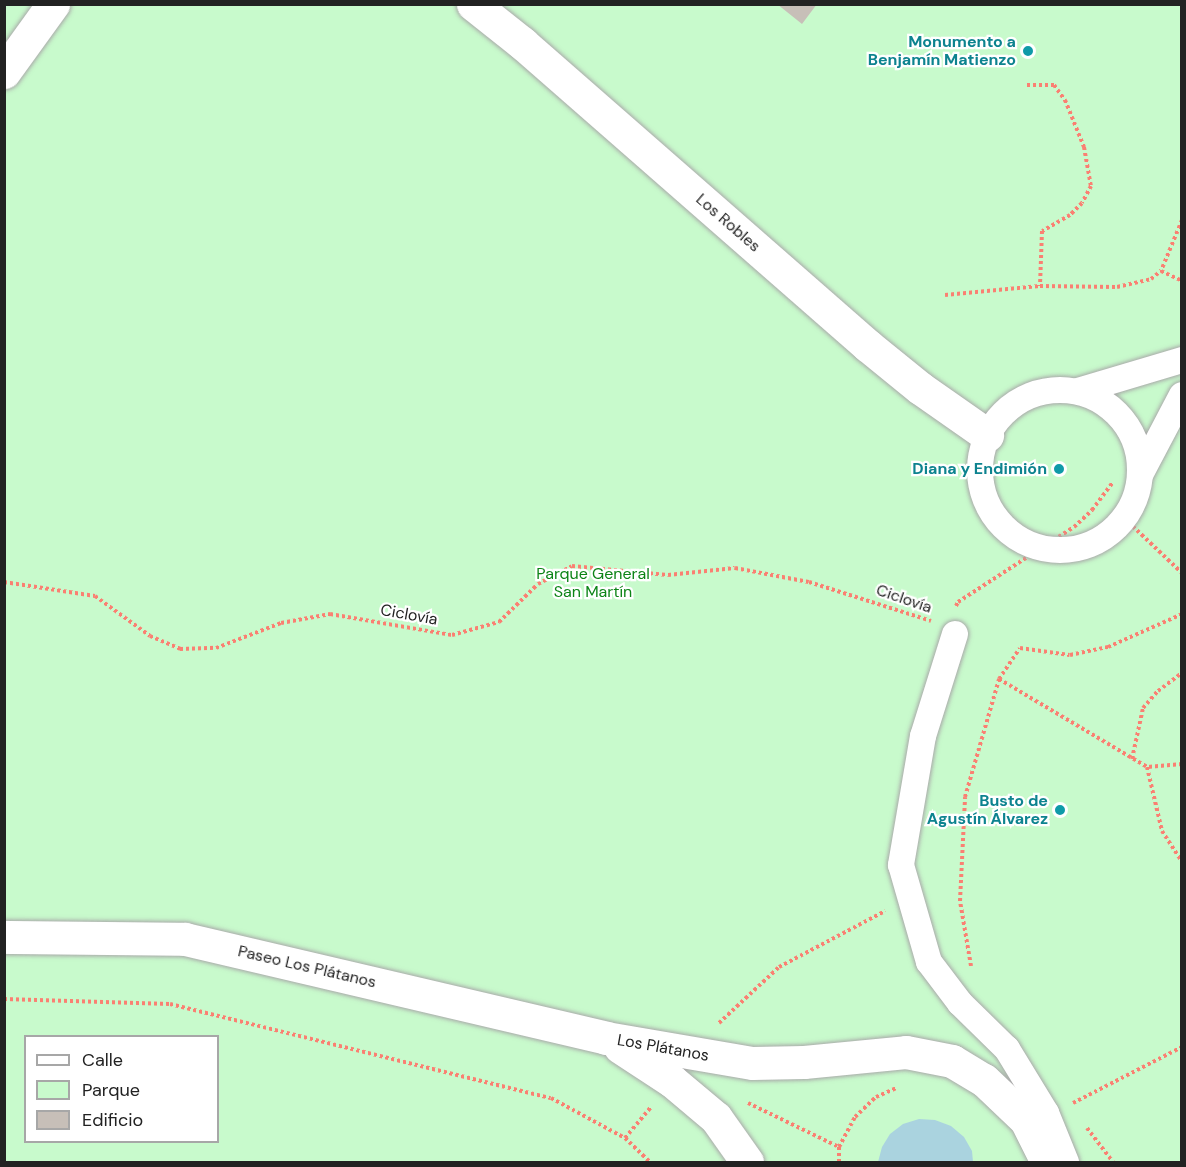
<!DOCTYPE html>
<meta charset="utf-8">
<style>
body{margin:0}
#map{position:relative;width:1186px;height:1167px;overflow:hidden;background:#f2efe9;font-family:"DM Sans",sans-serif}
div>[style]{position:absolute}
.park>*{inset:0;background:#c8facc}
.water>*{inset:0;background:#aad3df}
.building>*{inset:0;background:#c7bfb8}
.path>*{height:4px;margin-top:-2px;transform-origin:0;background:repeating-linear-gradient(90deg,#fa8072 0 3px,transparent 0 6px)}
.roads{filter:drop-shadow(0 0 2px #a9a9a9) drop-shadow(0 0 2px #a9a9a9)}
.pedestrian>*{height:26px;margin:-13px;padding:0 13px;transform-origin:13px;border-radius:13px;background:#fff}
.pedestrian>.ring{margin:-13px;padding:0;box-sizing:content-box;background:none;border:26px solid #fff;border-radius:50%}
.minor>*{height:33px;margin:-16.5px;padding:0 16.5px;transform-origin:16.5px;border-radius:16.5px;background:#fff}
.dots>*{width:16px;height:16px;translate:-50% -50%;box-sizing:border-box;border:3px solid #fff;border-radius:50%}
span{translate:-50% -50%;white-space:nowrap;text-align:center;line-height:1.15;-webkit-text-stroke:4.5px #fff;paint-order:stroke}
.culture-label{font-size:16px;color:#0d838f;font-weight:700}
.right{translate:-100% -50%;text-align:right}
.street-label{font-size:16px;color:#222}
.park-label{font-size:16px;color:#0c8416}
.frame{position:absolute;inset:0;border:6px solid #222;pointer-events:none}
.legend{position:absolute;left:24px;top:1035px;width:195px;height:108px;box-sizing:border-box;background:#fff;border:2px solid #a7a7a7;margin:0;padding:8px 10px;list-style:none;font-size:18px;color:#222}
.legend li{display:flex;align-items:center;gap:12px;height:30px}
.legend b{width:30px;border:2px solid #a7a7a7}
</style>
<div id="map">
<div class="park">
<div style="clip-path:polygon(evenodd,5px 5px,1181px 5px,1181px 1162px,5px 1162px,5px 5px,26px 1036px,218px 1036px,218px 1142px,26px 1142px,26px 1036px)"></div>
</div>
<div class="water">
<div style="clip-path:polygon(919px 1119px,935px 1120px,951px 1126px,964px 1137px,972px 1151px,973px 1162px,878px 1162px,882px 1147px,890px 1134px,903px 1124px)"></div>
</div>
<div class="building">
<div style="clip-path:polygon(777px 4px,817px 4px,802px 24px)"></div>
</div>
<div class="path">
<div style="left:1027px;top:85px;width:27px"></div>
<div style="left:1054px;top:85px;width:19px;rotate:54deg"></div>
<div style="left:1065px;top:100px;width:51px;rotate:68deg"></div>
<div style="left:1084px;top:147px;width:40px;rotate:80deg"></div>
<div style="left:1091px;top:186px;width:19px;rotate:118deg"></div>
<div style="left:1082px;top:203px;width:17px;rotate:135deg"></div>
<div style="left:1070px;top:215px;width:32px;rotate:150deg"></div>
<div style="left:1042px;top:231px;width:55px;rotate:92.1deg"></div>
<div style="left:1182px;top:220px;width:55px;rotate:112.4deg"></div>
<div style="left:1161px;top:271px;width:23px;rotate:25deg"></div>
<div style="left:945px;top:295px;width:95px;rotate:-5.4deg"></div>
<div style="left:1040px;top:286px;width:77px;rotate:0.7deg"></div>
<div style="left:1117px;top:287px;width:35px;rotate:-13deg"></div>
<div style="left:1151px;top:279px;width:13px;rotate:-39deg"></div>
<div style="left:1124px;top:518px;width:80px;rotate:43.5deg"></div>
<div style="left:4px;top:582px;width:92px;rotate:8.7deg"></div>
<div style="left:95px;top:596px;width:68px;rotate:36deg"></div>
<div style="left:150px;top:636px;width:33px;rotate:23deg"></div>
<div style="left:180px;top:649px;width:36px;rotate:-2deg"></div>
<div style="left:216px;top:648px;width:70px;rotate:-21deg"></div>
<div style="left:281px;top:623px;width:50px;rotate:-10.4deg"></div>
<div style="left:330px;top:614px;width:124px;rotate:9.8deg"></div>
<div style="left:452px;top:635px;width:49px;rotate:-15.5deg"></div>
<div style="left:499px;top:622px;width:54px;rotate:-44.3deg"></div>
<div style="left:538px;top:584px;width:38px;rotate:-28deg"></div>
<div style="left:572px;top:566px;width:96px;rotate:5.4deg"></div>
<div style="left:668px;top:575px;width:67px;rotate:-6deg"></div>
<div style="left:735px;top:568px;width:75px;rotate:10.7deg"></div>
<div style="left:809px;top:582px;width:128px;rotate:17.7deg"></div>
<div style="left:956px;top:606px;width:4px;rotate:-63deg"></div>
<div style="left:958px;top:602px;width:138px;rotate:-32.9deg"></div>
<div style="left:1074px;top:527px;width:25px;rotate:-43deg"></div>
<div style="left:1092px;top:510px;width:35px;rotate:-53deg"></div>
<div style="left:999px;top:679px;width:172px;rotate:30.7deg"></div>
<div style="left:1132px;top:759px;width:52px;rotate:-77.8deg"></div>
<div style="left:1143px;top:708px;width:23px;rotate:-49deg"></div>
<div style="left:1158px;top:691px;width:30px;rotate:-37deg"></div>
<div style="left:1182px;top:764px;width:35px;rotate:175deg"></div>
<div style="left:1147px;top:767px;width:66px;rotate:76.8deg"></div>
<div style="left:1162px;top:831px;width:37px;rotate:57deg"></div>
<div style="left:971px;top:966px;width:66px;rotate:-99.6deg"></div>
<div style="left:960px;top:901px;width:104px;rotate:-87.2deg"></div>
<div style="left:965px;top:797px;width:123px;rotate:-73.9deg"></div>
<div style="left:999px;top:679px;width:37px;rotate:-56deg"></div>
<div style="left:1020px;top:648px;width:50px;rotate:8deg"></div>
<div style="left:1070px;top:655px;width:39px;rotate:-12deg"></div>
<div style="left:1108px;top:647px;width:81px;rotate:-24deg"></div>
<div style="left:4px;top:999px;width:166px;rotate:1.7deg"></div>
<div style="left:170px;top:1004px;width:392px;rotate:13.9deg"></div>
<div style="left:551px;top:1098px;width:84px;rotate:28.4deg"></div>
<div style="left:625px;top:1138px;width:35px;rotate:44deg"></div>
<div style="left:719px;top:1023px;width:82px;rotate:-43deg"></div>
<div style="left:779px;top:967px;width:120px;rotate:-27.8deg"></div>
<div style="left:748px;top:1103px;width:101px;rotate:25.8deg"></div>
<div style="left:1073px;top:1103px;width:123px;rotate:-27.2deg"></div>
<div style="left:1087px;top:1128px;width:43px;rotate:52.6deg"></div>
<div style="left:625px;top:1138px;width:40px;rotate:-50deg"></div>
<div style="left:839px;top:1162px;width:15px;rotate:-90deg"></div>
<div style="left:839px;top:1147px;width:34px;rotate:-62deg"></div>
<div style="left:855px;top:1117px;width:29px;rotate:-44deg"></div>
<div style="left:876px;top:1097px;width:22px;rotate:-24deg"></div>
</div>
<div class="roads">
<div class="pedestrian">
<div class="ring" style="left:980px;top:390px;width:134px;height:134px"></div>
<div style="left:1078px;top:391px;width:109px;rotate:-16.6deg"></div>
<div style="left:1141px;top:473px;width:88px;rotate:-62.3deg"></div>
<div style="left:955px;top:634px;width:107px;rotate:107.4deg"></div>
<div style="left:923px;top:736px;width:131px;rotate:99.7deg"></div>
<div style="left:901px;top:865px;width:101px;rotate:73.9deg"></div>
<div style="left:929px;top:962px;width:51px;rotate:52.9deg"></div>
<div style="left:960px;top:1003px;width:66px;rotate:44.4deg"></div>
<div style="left:1007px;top:1049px;width:75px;rotate:58.6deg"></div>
<div style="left:1046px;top:1113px;width:53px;rotate:67.8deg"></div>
</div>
<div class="minor">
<div style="left:473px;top:4px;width:63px;rotate:38.5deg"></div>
<div style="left:522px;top:43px;width:459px;rotate:41.2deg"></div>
<div style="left:867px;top:345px;width:68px;rotate:39.1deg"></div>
<div style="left:920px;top:388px;width:82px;rotate:35deg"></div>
<div style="left:4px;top:72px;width:84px;rotate:-54.2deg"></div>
<div style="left:4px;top:937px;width:181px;rotate:0.6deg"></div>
<div style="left:185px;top:939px;width:432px;rotate:13.2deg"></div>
<div style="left:606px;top:1038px;width:148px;rotate:9.7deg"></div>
<div style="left:752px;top:1063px;width:52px;rotate:-1.1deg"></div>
<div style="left:804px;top:1062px;width:102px;rotate:-5.6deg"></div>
<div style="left:906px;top:1052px;width:47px;rotate:11.1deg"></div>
<div style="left:952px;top:1061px;width:37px;rotate:31deg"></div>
<div style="left:984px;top:1080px;width:58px;rotate:43.6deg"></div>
<div style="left:1026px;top:1120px;width:47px;rotate:63.4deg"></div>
<div style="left:620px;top:1047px;width:62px;rotate:33.2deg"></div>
<div style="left:672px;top:1081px;width:57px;rotate:40.1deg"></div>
<div style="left:716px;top:1118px;width:54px;rotate:54.8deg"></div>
</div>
</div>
<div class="dots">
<div style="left:1028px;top:51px;background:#0f9aa8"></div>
<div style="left:1059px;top:469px;background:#0f9aa8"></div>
<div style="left:1060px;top:810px;background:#0f9aa8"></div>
</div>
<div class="culture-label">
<span class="right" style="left:1016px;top:51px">Monumento a<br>Benjamín Matienzo</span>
<span class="right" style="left:1047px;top:469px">Diana y Endimión</span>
<span class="right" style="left:1048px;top:810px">Busto de<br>Agustín Álvarez</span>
</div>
<div class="street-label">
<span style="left:728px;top:223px;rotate:41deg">Los Robles</span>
<span style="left:904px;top:599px;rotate:19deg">Ciclovía</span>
<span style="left:409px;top:615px;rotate:10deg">Ciclovía</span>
<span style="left:307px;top:967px;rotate:13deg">Paseo Los Plátanos</span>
<span style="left:663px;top:1048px;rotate:10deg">Los Plátanos</span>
</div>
<div class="park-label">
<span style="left:593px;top:583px">Parque General<br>San Martín</span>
</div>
<div class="frame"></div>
<ul class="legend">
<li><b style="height:8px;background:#fff"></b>Calle</li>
<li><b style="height:16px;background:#c8facc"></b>Parque</li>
<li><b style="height:16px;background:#c7bfb8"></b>Edificio</li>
</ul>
</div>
